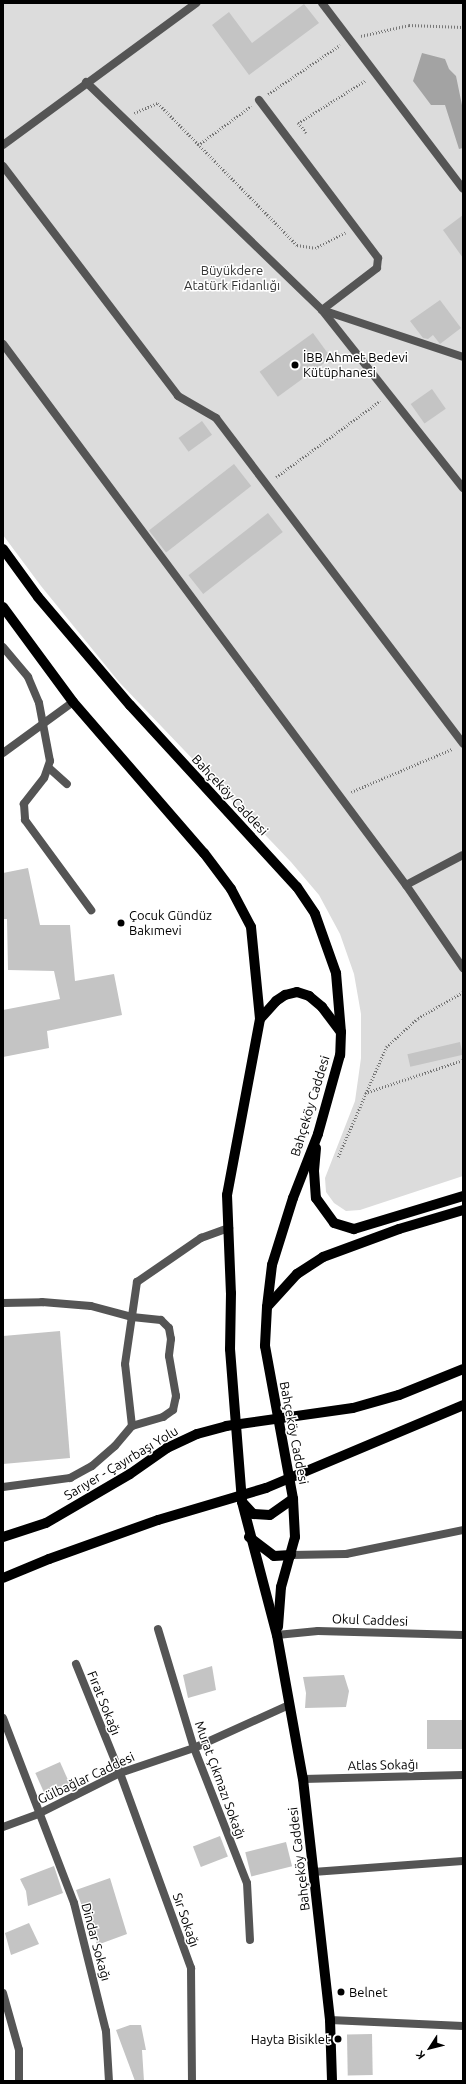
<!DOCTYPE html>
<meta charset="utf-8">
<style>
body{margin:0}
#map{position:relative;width:466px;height:2084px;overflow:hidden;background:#fff;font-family:Ubuntu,sans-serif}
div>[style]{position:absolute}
.green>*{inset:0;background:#dcdcdc}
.water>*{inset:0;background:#a3a3a3}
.building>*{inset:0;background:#c4c4c4;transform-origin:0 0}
.path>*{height:2.5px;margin-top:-1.25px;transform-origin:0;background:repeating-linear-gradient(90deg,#777 0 1px,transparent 0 3px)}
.service>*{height:8px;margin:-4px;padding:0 4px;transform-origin:4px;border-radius:4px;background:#555}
.minor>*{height:8px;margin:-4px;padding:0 4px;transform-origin:4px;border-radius:4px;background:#555}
.primary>*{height:10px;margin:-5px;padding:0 5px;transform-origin:5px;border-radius:5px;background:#000}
.dots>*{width:11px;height:11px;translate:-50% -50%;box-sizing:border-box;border:2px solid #fff;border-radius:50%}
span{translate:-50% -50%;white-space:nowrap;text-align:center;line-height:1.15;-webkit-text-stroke:3px #fff;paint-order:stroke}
.park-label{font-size:13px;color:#333}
.poi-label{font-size:13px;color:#000}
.left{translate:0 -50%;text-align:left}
.right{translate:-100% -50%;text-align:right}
.street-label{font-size:13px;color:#000}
.frame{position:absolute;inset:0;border:4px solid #000;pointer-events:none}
.north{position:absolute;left:410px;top:2028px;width:40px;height:40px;-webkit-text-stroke:3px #fff;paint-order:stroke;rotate:234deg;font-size:11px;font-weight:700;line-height:16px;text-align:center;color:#000}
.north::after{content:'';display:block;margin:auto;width:14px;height:18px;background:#000;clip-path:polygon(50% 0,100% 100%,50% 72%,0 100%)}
</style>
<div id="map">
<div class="green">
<div style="clip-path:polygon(3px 3px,463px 3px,463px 1176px,360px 1210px,346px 1211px,334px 1203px,326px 1192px,325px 1178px,355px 1101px,361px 1058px,361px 1014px,354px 974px,340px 934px,319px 895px,291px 862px,119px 682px,41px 586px,3px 535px)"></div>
</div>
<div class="water">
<div style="clip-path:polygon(422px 53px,445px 59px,449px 69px,456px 76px,463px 110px,463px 148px,459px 149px,445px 105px,431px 105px,413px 81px)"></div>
</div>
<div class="building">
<div style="clip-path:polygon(304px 4px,319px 23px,249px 75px,212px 25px,229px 12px,252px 43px)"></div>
<div style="clip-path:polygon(463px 215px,463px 258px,443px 230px)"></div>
<div style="clip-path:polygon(440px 300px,461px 328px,440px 344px,433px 335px,428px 339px,423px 338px,410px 321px)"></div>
<div style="left:313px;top:333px;width:31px;height:66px;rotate:54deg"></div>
<div style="left:432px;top:389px;width:24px;height:26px;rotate:55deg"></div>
<div style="left:202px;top:421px;width:17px;height:29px;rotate:54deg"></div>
<div style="left:234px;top:464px;width:28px;height:108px;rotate:52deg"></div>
<div style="left:268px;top:513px;width:24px;height:101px;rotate:52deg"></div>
<div style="clip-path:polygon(28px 868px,40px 925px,70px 925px,75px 981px,114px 974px,122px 1015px,47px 1031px,49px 1048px,3px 1057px,3px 1010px,60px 999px,54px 971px,8px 970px,7px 919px,3px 919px,3px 873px)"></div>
<div style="left:460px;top:1042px;width:13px;height:54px;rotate:77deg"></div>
<div style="clip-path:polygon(60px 1331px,70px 1458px,3px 1464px,3px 1336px)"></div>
<div style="clip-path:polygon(212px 1666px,216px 1690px,188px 1698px,183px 1675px)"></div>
<div style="clip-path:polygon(344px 1675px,349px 1691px,346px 1707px,305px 1708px,306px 1693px,303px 1677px)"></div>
<div style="left:463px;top:1720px;width:29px;height:36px;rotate:90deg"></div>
<div style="left:60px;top:1762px;width:27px;height:27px;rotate:66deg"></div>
<div style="left:220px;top:1836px;width:22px;height:29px;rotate:69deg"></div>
<div style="left:286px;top:1842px;width:25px;height:42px;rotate:76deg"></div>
<div style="clip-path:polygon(54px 1866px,63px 1893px,28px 1906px,26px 1891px,20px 1879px)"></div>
<div style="clip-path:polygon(110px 1878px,127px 1934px,97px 1945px,86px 1908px,83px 1909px,76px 1890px)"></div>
<div style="clip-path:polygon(29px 1923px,39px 1944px,11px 1955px,5px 1933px)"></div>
<div style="clip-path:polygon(130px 2025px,141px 2025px,146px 2050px,142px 2050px,144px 2081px,135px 2081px,116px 2030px)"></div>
<div style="left:372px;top:2034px;width:41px;height:25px;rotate:89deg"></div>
</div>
<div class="path">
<div style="left:361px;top:36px;width:49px;rotate:-12.9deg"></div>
<div style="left:409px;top:25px;width:54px;rotate:2.1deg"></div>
<div style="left:268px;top:94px;width:87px;rotate:-34.2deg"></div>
<div style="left:134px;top:113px;width:26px;rotate:-23deg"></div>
<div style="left:158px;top:103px;width:199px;rotate:45.6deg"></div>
<div style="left:297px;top:245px;width:18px;rotate:9deg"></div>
<div style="left:315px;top:248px;width:34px;rotate:-27deg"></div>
<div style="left:306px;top:133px;width:13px;rotate:-129deg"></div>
<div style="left:298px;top:123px;width:80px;rotate:-32.3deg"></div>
<div style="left:198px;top:145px;width:66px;rotate:-36.3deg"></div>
<div style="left:276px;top:477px;width:129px;rotate:-36.2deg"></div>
<div style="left:351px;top:792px;width:110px;rotate:-23.1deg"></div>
<div style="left:365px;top:1093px;width:103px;rotate:-18.6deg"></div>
<div style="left:338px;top:1157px;width:120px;rotate:-66.4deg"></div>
<div style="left:386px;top:1047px;width:43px;rotate:-42.2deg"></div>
<div style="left:418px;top:1018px;width:52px;rotate:-30deg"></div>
</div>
<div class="service">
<div style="left:322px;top:3px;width:233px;rotate:52.8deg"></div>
<div style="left:86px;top:82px;width:328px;rotate:44deg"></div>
<div style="left:322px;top:310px;width:227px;rotate:51.6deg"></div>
<div style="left:259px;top:100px;width:198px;rotate:53deg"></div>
<div style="left:378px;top:258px;width:10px;rotate:96deg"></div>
<div style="left:377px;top:268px;width:69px;rotate:142.6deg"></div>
<div style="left:3px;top:145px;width:240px;rotate:-36.3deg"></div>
<div style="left:3px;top:166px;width:289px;rotate:52.7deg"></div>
<div style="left:178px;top:396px;width:44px;rotate:30.1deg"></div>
<div style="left:216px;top:418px;width:409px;rotate:52.8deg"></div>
<div style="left:322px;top:310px;width:149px;rotate:18.4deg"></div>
<div style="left:3px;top:344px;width:675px;rotate:53.32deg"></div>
<div style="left:406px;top:885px;width:64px;rotate:-27.8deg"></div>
<div style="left:3px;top:647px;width:39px;rotate:50deg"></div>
<div style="left:28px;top:677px;width:28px;rotate:67deg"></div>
<div style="left:39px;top:703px;width:59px;rotate:79.3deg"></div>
<div style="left:50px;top:761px;width:18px;rotate:109deg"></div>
<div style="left:44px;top:778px;width:33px;rotate:128deg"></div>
<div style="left:24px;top:804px;width:16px;rotate:86deg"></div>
<div style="left:25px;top:820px;width:112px;rotate:53.7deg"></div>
<div style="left:49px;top:768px;width:24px;rotate:42deg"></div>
<div style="left:406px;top:885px;width:101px;rotate:55.5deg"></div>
<div style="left:3px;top:1303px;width:39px;rotate:-1deg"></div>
<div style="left:42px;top:1302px;width:49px;rotate:4.7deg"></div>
<div style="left:91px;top:1306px;width:42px;rotate:15deg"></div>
<div style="left:132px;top:1317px;width:29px;rotate:6deg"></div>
<div style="left:161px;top:1320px;width:11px;rotate:45deg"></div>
<div style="left:169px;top:1328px;width:11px;rotate:80deg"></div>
<div style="left:171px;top:1339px;width:17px;rotate:97deg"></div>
<div style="left:169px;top:1356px;width:41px;rotate:80.1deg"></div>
<div style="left:176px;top:1396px;width:14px;rotate:102deg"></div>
<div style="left:173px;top:1410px;width:12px;rotate:145deg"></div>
<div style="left:163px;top:1417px;width:32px;rotate:164deg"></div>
<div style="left:3px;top:1487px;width:68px;rotate:-7.7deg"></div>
<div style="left:70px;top:1478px;width:25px;rotate:-29deg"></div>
<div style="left:92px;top:1466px;width:30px;rotate:-41deg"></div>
<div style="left:115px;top:1446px;width:26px;rotate:-50deg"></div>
<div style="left:132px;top:1426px;width:62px;rotate:-96.4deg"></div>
<div style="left:125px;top:1364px;width:83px;rotate:-81.7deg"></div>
<div style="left:137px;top:1282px;width:78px;rotate:-34.5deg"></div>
<div style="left:201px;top:1238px;width:30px;rotate:-20deg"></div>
<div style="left:313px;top:1872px;width:150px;rotate:-4.2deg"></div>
</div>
<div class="minor">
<div style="left:3px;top:753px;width:87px;rotate:-36.1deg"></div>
<div style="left:291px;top:1555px;width:55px;rotate:-1deg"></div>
<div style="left:346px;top:1554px;width:119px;rotate:-11.6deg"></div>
<div style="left:158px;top:1629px;width:124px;rotate:73.2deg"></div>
<div style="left:194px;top:1748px;width:145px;rotate:68.6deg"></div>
<div style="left:247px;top:1883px;width:57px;rotate:87deg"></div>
<div style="left:277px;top:1635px;width:41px;rotate:-5.6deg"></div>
<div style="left:318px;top:1631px;width:145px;rotate:1.6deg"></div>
<div style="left:76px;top:1664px;width:118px;rotate:68deg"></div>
<div style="left:120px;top:1773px;width:208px;rotate:70deg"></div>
<div style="left:191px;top:1968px;width:113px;rotate:89.5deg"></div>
<div style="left:3px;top:1718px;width:198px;rotate:69deg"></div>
<div style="left:74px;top:1903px;width:132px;rotate:76deg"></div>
<div style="left:106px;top:2031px;width:50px;rotate:86.6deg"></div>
<div style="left:303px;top:1779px;width:160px;rotate:-1.4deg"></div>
<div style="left:3px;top:1827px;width:37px;rotate:-20deg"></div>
<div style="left:38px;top:1814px;width:92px;rotate:-26.6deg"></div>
<div style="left:120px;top:1773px;width:78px;rotate:-18.7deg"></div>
<div style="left:194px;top:1748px;width:104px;rotate:-24.4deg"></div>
<div style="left:3px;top:1993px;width:59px;rotate:74.3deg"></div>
<div style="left:19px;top:2050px;width:31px;rotate:90deg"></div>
<div style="left:330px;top:2020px;width:133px;rotate:2.6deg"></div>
</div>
<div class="primary">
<div style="left:3px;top:549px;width:59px;rotate:53.9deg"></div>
<div style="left:38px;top:597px;width:142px;rotate:49.6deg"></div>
<div style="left:130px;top:705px;width:247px;rotate:47.5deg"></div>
<div style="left:297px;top:887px;width:32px;rotate:56deg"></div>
<div style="left:315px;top:914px;width:63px;rotate:70.4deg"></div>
<div style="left:336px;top:973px;width:59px;rotate:85.2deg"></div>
<div style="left:341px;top:1032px;width:23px;rotate:92deg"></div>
<div style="left:340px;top:1055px;width:82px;rotate:105.6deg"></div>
<div style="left:318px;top:1134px;width:69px;rotate:111.3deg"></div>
<div style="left:293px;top:1198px;width:70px;rotate:107.4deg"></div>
<div style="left:272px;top:1265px;width:42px;rotate:96.8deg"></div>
<div style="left:267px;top:1307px;width:39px;rotate:93deg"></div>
<div style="left:265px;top:1346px;width:156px;rotate:79.6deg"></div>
<div style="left:293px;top:1499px;width:38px;rotate:87deg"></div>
<div style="left:295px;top:1537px;width:52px;rotate:105.6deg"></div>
<div style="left:281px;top:1587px;width:40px;rotate:94.3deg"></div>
<div style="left:3px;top:607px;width:118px;rotate:53.6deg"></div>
<div style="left:73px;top:702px;width:200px;rotate:49.1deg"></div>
<div style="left:204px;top:853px;width:45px;rotate:53.1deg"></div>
<div style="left:231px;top:889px;width:43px;rotate:62.2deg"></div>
<div style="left:251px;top:927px;width:92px;rotate:84.4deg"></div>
<div style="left:260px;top:1019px;width:179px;rotate:100.6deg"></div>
<div style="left:227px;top:1195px;width:98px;rotate:87.7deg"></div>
<div style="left:231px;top:1293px;width:56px;rotate:91deg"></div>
<div style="left:230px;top:1349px;width:153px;rotate:85.5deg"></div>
<div style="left:242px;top:1502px;width:138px;rotate:75.3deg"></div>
<div style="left:277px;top:1635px;width:146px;rotate:79.8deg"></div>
<div style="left:303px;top:1779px;width:243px;rotate:83.6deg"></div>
<div style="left:330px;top:2020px;width:61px;rotate:88.1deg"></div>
<div style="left:260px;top:1019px;width:24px;rotate:-48deg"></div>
<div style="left:276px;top:1001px;width:11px;rotate:-34deg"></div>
<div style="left:285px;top:995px;width:12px;rotate:-14deg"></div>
<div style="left:297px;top:992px;width:13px;rotate:18deg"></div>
<div style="left:309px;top:996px;width:17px;rotate:40deg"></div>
<div style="left:322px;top:1007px;width:31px;rotate:53deg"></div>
<div style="left:316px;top:1148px;width:23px;rotate:95deg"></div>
<div style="left:314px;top:1171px;width:27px;rotate:86deg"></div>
<div style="left:316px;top:1198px;width:31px;rotate:54deg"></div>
<div style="left:334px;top:1223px;width:21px;rotate:17deg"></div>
<div style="left:354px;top:1229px;width:114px;rotate:-16.8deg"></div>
<div style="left:267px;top:1307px;width:45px;rotate:-47.7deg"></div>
<div style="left:297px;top:1274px;width:31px;rotate:-33deg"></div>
<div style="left:323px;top:1257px;width:81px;rotate:-20.2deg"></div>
<div style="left:399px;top:1229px;width:67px;rotate:-16.5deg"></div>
<div style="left:242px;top:1502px;width:16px;rotate:47deg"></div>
<div style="left:253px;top:1514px;width:17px;rotate:3deg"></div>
<div style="left:270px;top:1515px;width:28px;rotate:-35deg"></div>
<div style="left:3px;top:1537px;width:45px;rotate:-18deg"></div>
<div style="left:46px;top:1523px;width:97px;rotate:-30.3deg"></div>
<div style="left:130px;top:1474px;width:45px;rotate:-35.1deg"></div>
<div style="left:167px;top:1448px;width:33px;rotate:-25deg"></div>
<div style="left:197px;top:1434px;width:30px;rotate:-15deg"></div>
<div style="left:226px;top:1426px;width:128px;rotate:-8.1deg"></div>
<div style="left:353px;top:1408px;width:48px;rotate:-15.8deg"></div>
<div style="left:399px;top:1395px;width:69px;rotate:-22.1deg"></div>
<div style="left:249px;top:1537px;width:31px;rotate:37deg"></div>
<div style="left:274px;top:1556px;width:17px;rotate:-3deg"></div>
<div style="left:3px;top:1578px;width:50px;rotate:-22.4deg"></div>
<div style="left:49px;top:1559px;width:116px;rotate:-19.7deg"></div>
<div style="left:158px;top:1520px;width:113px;rotate:-16.5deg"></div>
<div style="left:266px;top:1488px;width:214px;rotate:-22.8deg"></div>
</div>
<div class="dots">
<div style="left:295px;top:365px;background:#000"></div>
<div style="left:121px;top:923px;background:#000"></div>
<div style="left:341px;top:1992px;background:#000"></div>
<div style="left:338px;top:2039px;background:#000"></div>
</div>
<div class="park-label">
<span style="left:232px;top:278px">Büyükdere<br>Atatürk Fidanlığı</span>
</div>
<div class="poi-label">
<span class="left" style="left:303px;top:365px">İBB Ahmet Bedevi<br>Kütüphanesi</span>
<span class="left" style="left:129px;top:923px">Çocuk Gündüz<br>Bakımevi</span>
<span class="left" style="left:349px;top:1992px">Belnet</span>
<span class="right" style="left:330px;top:2039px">Hayta Bisiklet</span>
</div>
<div class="street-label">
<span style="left:230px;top:795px;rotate:47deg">Bahçeköy Caddesi</span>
<span style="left:310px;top:1106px;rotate:-73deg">Bahçeköy Caddesi</span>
<span style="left:294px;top:1433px;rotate:79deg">Bahçeköy Caddesi</span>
<span style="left:121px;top:1463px;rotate:-31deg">Sarıyer - Çayırbaşı Yolu</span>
<span style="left:370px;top:1620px;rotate:2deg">Okul Caddesi</span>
<span style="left:104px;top:1703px;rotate:68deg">Fırat Sokağı</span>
<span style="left:383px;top:1765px;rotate:-1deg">Atlas Sokağı</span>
<span style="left:86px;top:1778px;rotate:-25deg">Gülbağlar Caddesi</span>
<span style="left:220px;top:1780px;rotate:70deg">Murat Çıkmazı Sokağı</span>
<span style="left:299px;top:1859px;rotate:-97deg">Bahçeköy Caddesi</span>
<span style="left:186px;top:1920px;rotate:71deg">Sır Sokağı</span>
<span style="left:96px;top:1942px;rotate:75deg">Dindar Sokağı</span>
</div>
<div class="frame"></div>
<div class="north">K</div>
</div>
